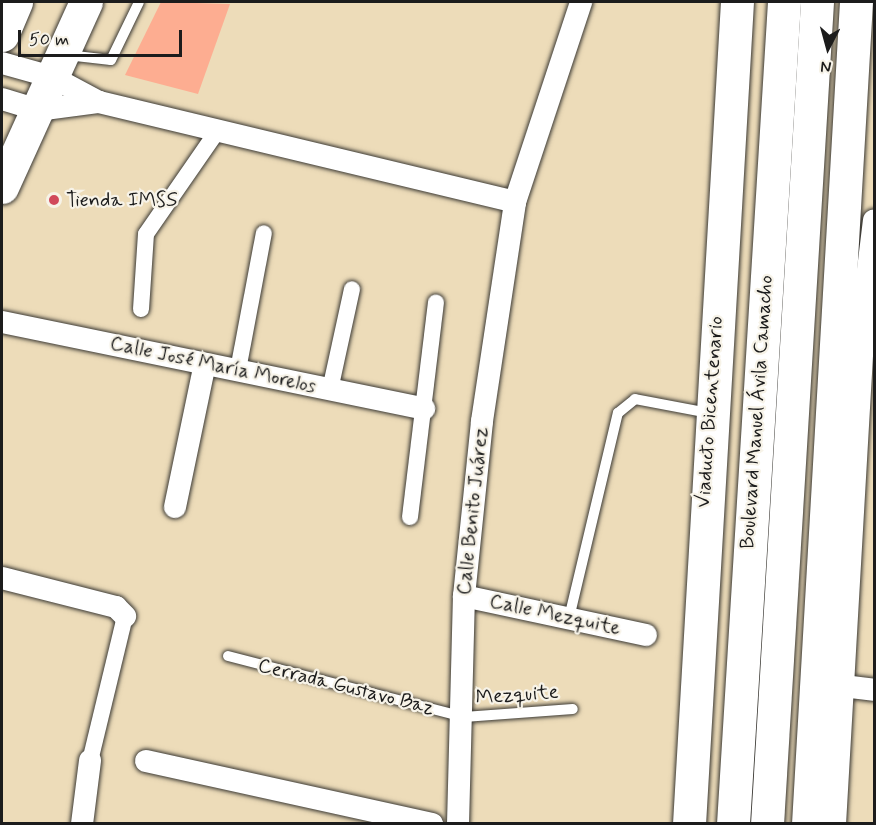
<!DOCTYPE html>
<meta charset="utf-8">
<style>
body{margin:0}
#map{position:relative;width:876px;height:825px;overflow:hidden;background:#eddcb9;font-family:Mynerve,sans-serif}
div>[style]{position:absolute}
.building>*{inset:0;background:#fdad91}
.roads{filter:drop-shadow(0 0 2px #3b3934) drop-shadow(0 0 2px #3b3934)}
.service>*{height:10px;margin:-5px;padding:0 5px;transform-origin:5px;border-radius:5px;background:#fff}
.pedestrian>*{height:16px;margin:-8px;padding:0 8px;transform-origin:8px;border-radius:8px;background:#fff}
.minor>*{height:22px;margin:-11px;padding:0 11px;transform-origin:11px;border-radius:11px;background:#fff}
.primary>*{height:33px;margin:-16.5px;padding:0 16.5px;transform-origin:16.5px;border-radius:16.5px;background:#fff}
.trunk>*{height:33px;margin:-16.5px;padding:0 16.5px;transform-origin:16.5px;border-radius:16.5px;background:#fff}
.motorway>*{height:33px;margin:-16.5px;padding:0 16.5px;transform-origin:16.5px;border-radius:16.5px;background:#fff}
.dots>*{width:16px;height:16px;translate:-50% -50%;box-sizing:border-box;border:3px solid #f7f3e8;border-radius:50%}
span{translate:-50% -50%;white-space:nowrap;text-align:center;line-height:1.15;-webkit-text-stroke:4.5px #f7f3e8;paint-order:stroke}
.poi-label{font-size:20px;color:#1c1c1c}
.left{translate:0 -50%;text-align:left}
.street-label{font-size:20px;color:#1c1c1c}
.frame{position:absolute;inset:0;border:3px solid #1c1c1c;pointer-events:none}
.north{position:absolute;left:798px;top:18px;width:60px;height:60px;-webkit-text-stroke:4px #f7f3e8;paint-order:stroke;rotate:186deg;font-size:16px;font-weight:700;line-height:24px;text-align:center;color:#1c1c1c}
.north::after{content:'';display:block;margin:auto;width:21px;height:27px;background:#1c1c1c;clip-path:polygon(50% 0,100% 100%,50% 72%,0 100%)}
.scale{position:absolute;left:18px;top:30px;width:164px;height:27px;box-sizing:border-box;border:3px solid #1c1c1c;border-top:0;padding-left:8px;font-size:18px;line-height:21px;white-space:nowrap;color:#1c1c1c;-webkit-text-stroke:4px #f7f3e8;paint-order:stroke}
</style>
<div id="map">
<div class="building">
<div style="clip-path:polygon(161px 2px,230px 4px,198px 94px,125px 75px)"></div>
</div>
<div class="roads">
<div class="service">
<div style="left:67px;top:55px;width:44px;rotate:6.5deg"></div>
<div style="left:111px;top:60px;width:64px;rotate:-64.2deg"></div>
<div style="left:569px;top:618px;width:211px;rotate:-76.6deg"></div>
<div style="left:618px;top:413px;width:22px;rotate:-39deg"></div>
<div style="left:635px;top:399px;width:64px;rotate:10.8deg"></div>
<div style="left:228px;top:656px;width:244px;rotate:14.5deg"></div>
<div style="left:464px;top:717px;width:109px;rotate:-4.2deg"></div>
</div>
<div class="pedestrian">
<div style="left:141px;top:309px;width:75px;rotate:-86.2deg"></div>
<div style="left:146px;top:234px;width:126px;rotate:-55.3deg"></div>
<div style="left:238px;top:370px;width:139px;rotate:-79.3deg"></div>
<div style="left:330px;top:390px;width:103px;rotate:-77.7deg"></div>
<div style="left:410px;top:517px;width:216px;rotate:-83.1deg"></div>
<div style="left:90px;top:761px;width:149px;rotate:-76.4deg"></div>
</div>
<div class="minor">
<div style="left:2px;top:63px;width:52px;rotate:15.6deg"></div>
<div style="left:52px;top:77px;width:53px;rotate:28deg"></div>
<div style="left:99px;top:102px;width:428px;rotate:13.5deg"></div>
<div style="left:2px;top:99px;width:37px;rotate:17deg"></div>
<div style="left:37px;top:110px;width:63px;rotate:-7.4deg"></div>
<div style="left:2px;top:322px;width:431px;rotate:11.6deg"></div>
<div style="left:175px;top:507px;width:146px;rotate:-78.2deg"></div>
<div style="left:2px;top:578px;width:118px;rotate:14.3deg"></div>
<div style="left:116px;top:607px;width:13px;rotate:45deg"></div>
<div style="left:464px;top:596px;width:186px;rotate:12.1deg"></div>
<div style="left:843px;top:686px;width:31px;rotate:7deg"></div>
<div style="left:146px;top:761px;width:293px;rotate:12.4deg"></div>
<div style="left:82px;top:824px;width:64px;rotate:-82.8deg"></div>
<div style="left:458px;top:824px;width:228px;rotate:-88.5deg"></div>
<div style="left:464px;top:596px;width:176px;rotate:-84.1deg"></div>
<div style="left:482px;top:421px;width:221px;rotate:-81.4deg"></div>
<div style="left:515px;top:202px;width:211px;rotate:-71.7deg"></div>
<div style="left:835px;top:824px;width:539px;rotate:-86.7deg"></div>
<div style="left:866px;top:286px;width:66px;rotate:-83.1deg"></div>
</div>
<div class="primary">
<div style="left:2px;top:35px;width:36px;rotate:-67deg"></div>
<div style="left:2px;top:187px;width:203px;rotate:-65.6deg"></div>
<div style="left:808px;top:824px;width:823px;rotate:-86.66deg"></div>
</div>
<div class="trunk">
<div style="left:733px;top:824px;width:824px;rotate:-86.45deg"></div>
<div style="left:767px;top:824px;width:824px;rotate:-86.52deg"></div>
</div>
<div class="motorway">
<div style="left:689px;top:824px;width:823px;rotate:-86.66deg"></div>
</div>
</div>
<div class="dots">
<div style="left:54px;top:200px;background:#d1495b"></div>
</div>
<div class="poi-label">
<span class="left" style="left:66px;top:200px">Tienda IMSS</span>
</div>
<div class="street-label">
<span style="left:213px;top:365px;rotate:12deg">Calle José María Morelos</span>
<span style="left:710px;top:412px;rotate:-86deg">Viaducto Bicentenario</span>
<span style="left:757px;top:412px;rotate:-86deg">Boulevard Manuel Ávila Camacho</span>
<span style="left:473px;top:511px;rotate:-84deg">Calle Benito Juárez</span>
<span style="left:555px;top:615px;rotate:12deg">Calle Mezquite</span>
<span style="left:346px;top:687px;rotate:14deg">Cerrada Gustavo Baz</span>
<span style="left:517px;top:695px;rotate:-4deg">Mezquite</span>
</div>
<div class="frame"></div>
<div class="north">N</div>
<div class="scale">50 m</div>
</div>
